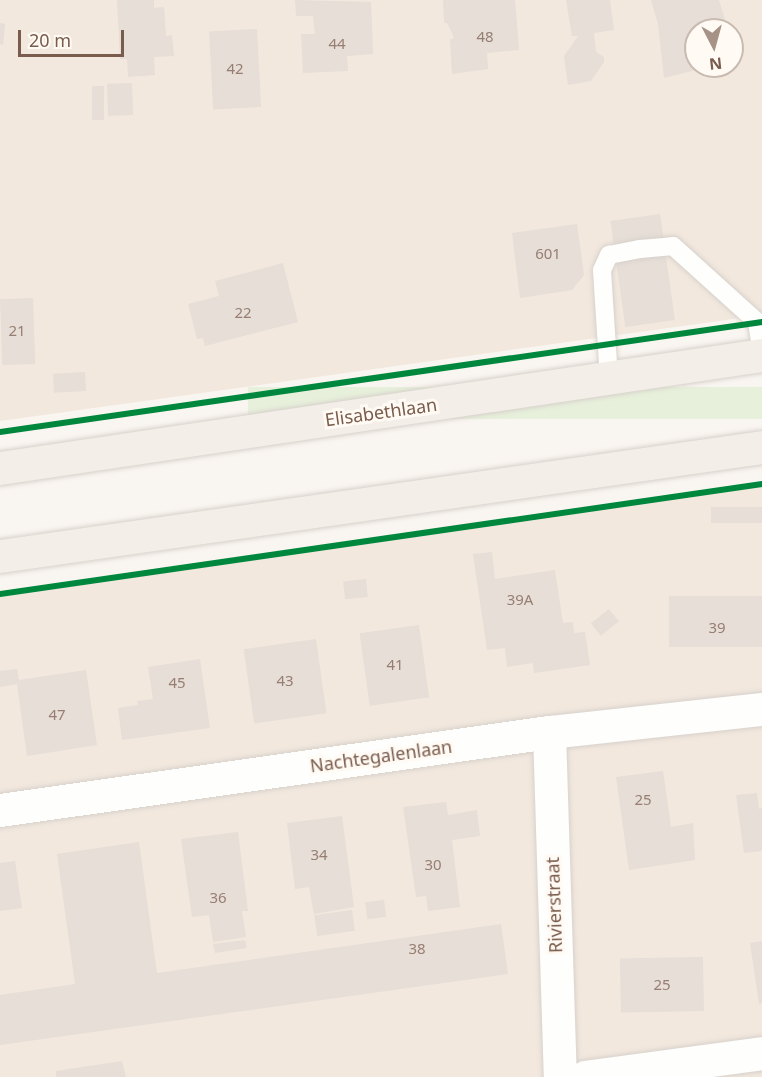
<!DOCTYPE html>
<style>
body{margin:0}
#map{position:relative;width:762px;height:1077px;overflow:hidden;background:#f9f5f0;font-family:"Noto Sans",sans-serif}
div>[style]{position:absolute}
.residential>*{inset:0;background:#f2e8de}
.green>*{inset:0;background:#e7f0db;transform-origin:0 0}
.building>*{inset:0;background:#e6ded7;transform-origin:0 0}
.roads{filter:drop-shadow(0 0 2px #d7d1cb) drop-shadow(0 0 2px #d7d1cb)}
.service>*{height:18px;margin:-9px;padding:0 9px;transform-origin:9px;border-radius:9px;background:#fefefd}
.minor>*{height:33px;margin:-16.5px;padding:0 16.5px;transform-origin:16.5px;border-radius:16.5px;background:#fefefd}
.primary>*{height:33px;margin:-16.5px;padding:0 16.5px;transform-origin:16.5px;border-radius:16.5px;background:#f3eee8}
.cycleway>*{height:6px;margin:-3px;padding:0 3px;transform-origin:3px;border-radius:3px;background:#00873e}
span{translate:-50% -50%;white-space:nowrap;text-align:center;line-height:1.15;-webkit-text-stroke:6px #fffaf3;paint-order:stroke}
.number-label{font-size:15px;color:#977e72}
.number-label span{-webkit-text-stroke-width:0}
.street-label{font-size:18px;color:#7a5c4d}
.north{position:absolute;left:684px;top:18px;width:60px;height:60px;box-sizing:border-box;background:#fffaf3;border:2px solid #cabbb1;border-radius:50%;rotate:174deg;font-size:16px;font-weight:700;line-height:24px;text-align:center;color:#7a5c4d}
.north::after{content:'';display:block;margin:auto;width:21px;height:27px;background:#a69286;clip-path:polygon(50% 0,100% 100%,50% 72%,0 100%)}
.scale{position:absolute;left:18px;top:30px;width:106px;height:27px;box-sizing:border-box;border:3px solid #7a5c4d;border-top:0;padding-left:8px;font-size:18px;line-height:21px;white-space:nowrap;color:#7a5c4d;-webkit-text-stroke:4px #fffaf3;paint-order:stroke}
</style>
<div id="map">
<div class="residential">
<div style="clip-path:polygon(evenodd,0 0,762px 0,762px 315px,0 421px,0 0,696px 30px,732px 30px,732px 66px,696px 66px,696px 30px)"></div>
<div style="clip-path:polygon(762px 486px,762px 1077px,0 1077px,0 595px,333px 544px)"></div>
</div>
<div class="green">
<div style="left:762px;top:387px;width:32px;height:514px;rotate:90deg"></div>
</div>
<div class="building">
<div style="clip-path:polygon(117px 0,154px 0,154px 8px,164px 7px,166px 36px,172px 35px,174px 56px,154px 57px,155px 75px,128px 77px,127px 59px,120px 59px)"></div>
<div style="clip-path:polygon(295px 0,371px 2px,373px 54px,347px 56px,348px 71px,303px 73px,301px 34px,315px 34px,313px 16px,296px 16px)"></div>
<div style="clip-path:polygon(443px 0,515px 0,519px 50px,487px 53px,488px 69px,452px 74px,450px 39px,453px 39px,453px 35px,447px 23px,444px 23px)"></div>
<div style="clip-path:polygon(566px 0,610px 0,614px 30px,594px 33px,596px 52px,604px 57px,604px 62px,591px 81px,568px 85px,564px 56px,578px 36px,572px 36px)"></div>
<div style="clip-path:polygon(651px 0,719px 0,728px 30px,696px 30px,696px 66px,708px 67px,664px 78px,658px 24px)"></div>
<div style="clip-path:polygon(0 23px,5px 24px,3px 45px,0 44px)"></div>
<div style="left:257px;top:29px;width:78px;height:48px;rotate:87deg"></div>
<div style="left:132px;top:83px;width:32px;height:25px;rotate:88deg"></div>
<div style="left:92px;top:86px;width:12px;height:34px"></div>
<div style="left:660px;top:214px;width:107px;height:50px;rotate:82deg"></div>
<div style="clip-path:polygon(577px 224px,584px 275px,572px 290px,520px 298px,512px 233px)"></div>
<div style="clip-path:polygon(283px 263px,298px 322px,205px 346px,203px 338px,197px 339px,188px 304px,219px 296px,215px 281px)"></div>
<div style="left:33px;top:298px;width:66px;height:33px;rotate:88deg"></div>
<div style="left:85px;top:372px;width:19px;height:32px;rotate:87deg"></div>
<div style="left:762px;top:507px;width:16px;height:51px;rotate:90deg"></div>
<div style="clip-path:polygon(492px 552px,495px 579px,555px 570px,563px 623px,573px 622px,574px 633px,585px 632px,590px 665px,534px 673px,533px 663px,507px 667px,505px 648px,487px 650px,473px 554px)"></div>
<div style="left:366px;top:579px;width:18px;height:23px;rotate:84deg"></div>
<div style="left:762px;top:596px;width:51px;height:93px;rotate:90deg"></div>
<div style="left:609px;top:609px;width:16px;height:23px;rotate:52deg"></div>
<div style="left:419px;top:625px;width:73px;height:60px;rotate:82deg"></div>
<div style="left:316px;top:639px;width:75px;height:73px;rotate:82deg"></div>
<div style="clip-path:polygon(200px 659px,210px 728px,122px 740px,118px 708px,138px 705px,137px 701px,153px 699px,148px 667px)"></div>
<div style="clip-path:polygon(17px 669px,19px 680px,86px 670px,97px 745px,27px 756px,17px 684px,0 687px,0 671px)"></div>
<div style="clip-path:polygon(663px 771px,671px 827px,693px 823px,695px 860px,629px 870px,616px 777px)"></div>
<div style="clip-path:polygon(757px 793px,759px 809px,762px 808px,762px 851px,744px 853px,736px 795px)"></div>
<div style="clip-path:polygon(446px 802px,448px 815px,477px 810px,480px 836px,452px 840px,460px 907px,428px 911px,426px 896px,416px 897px,403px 807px)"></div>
<div style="clip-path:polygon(342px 816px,354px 907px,314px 914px,309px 887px,295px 889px,287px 823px)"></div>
<div style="clip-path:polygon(238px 832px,248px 911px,242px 911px,246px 937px,213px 942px,209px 915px,192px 917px,181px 839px)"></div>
<div style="clip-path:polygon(139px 842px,157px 973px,501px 924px,508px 974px,0 1045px,0 995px,75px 984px,57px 854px)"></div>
<div style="clip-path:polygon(15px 861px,22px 908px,0 911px,0 863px)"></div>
<div style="left:384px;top:900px;width:17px;height:19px;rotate:83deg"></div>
<div style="left:352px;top:910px;width:21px;height:38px;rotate:82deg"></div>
<div style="clip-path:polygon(245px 940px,247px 948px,215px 953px,213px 944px)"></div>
<div style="clip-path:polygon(762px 941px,762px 1003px,759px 1004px,750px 943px)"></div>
<div style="left:703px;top:957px;width:54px;height:83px;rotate:89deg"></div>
<div style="clip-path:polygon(122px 1061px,126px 1077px,56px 1077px,56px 1071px)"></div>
</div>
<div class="roads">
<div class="service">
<div style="left:609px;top:379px;width:109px;rotate:-93.7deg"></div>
<div style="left:602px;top:270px;width:17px;rotate:-65deg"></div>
<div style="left:609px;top:255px;width:32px;rotate:-11deg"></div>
<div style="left:640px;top:249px;width:33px;rotate:-5deg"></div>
<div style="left:673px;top:246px;width:113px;rotate:42.1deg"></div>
<div style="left:757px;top:322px;width:33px;rotate:81deg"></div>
</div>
<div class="minor">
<div style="left:549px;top:732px;width:345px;rotate:88.2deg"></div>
<div style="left:0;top:810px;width:555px;rotate:-8.09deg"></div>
<div style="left:549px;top:732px;width:214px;rotate:-6.2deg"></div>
<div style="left:585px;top:1077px;width:179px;rotate:-7.7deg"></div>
</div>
<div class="primary">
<div style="left:0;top:468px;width:770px;rotate:-8.44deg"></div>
<div style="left:0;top:556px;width:770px;rotate:-8.14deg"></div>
</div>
</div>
<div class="cycleway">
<div style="left:0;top:432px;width:770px;rotate:-8.21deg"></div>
<div style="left:0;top:594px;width:770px;rotate:-8.21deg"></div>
</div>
<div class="number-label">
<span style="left:485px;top:37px">48</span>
<span style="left:337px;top:44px">44</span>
<span style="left:235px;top:69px">42</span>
<span style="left:548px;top:254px">601</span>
<span style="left:243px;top:313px">22</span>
<span style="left:17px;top:331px">21</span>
<span style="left:520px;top:600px">39A</span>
<span style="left:717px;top:628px">39</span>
<span style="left:395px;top:665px">41</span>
<span style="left:285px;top:681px">43</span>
<span style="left:177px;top:683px">45</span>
<span style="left:57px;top:715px">47</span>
<span style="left:643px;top:800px">25</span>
<span style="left:319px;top:855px">34</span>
<span style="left:433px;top:865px">30</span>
<span style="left:218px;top:898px">36</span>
<span style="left:417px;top:949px">38</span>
<span style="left:662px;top:985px">25</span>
</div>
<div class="street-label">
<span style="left:381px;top:412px;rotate:-8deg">Elisabethlaan</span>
<span style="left:381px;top:756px;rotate:-8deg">Nachtegalenlaan</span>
<span style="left:554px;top:905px;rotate:-92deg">Rivierstraat</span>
</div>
<div class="north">N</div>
<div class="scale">20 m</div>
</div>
